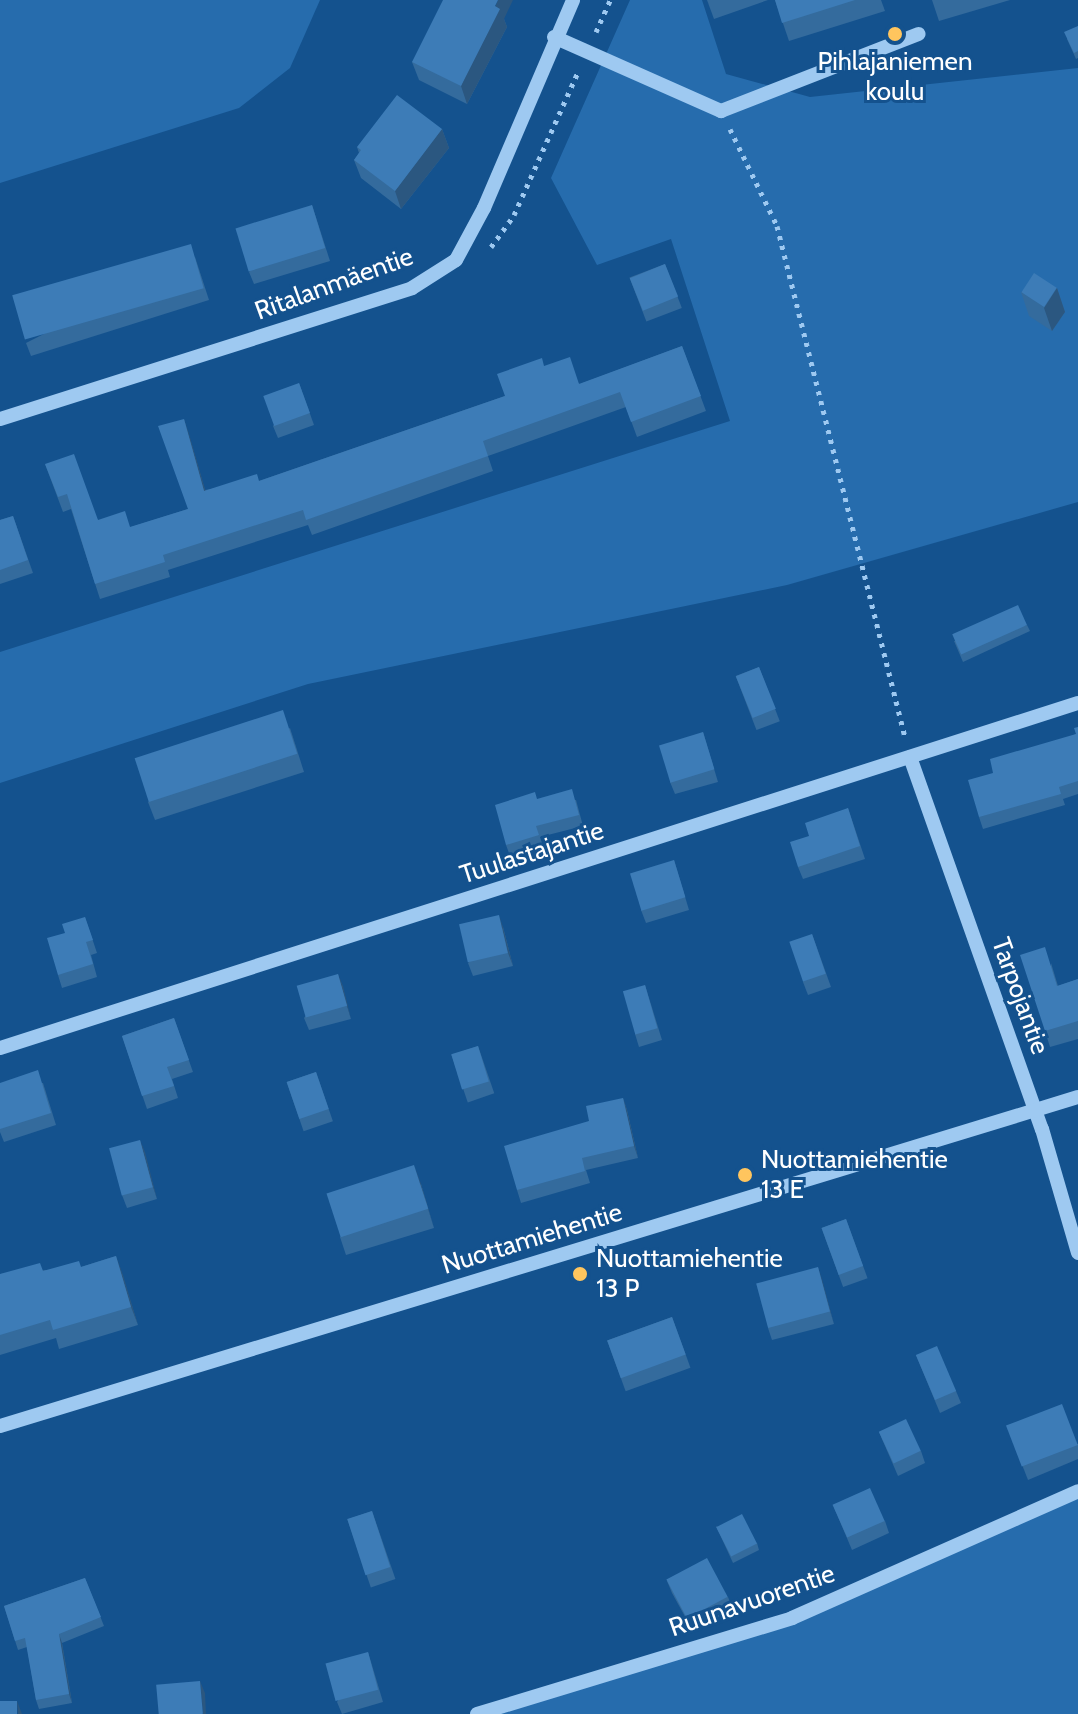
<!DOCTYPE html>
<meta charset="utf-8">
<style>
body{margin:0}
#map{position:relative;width:1078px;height:1714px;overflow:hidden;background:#14528e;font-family:Cabin,sans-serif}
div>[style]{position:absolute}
.green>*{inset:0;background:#266cad}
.path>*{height:5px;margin-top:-2.5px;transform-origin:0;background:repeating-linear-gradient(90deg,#9ec9f1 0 4px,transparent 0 10px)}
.minor>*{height:14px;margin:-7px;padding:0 7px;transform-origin:7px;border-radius:7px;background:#9ec9f1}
.wall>*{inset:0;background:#346b9d;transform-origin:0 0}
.shaded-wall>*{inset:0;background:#2b5780}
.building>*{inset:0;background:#3d7cb7;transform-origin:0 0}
.dots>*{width:22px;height:22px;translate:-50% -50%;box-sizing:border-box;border:4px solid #14528e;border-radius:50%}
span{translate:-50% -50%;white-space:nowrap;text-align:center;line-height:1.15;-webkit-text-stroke:6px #14528e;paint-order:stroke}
.poi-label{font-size:26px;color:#fff}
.left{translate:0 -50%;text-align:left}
.street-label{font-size:26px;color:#fff}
</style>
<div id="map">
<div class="green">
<div style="clip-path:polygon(0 0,320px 0,290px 68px,239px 108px,0 183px)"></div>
<div style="clip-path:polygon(630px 0,702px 0,726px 74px,810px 97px,1078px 68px,1078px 502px,787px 585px,308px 684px,0 783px,0 652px,730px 421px,671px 239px,597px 265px,551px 178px)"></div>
<div style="clip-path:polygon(1078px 1491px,1078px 1714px,477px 1714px,792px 1618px)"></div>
</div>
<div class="path">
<div style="left:596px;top:32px;width:35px;rotate:-66deg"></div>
<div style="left:730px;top:129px;width:108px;rotate:64.1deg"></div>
<div style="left:777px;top:226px;width:527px;rotate:75.94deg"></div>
<div style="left:491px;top:247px;width:39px;rotate:-54deg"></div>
<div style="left:514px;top:215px;width:159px;rotate:-65.9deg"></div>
</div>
<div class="minor">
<div style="left:554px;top:37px;width:183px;rotate:23.9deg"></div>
<div style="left:721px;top:111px;width:212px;rotate:-21.3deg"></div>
<div style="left:0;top:419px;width:432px;rotate:-17.6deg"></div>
<div style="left:412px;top:288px;width:52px;rotate:-32.5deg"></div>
<div style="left:456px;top:260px;width:59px;rotate:-61.7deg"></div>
<div style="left:484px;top:208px;width:226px;rotate:-66.8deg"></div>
<div style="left:910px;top:757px;width:395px;rotate:70.5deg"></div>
<div style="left:1042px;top:1129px;width:129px;rotate:73.8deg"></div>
<div style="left:0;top:1048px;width:1132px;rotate:-17.75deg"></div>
<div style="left:0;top:1426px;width:1127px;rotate:-16.97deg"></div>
<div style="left:477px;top:1714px;width:329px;rotate:-16.9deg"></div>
<div style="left:792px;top:1618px;width:313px;rotate:-23.9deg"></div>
</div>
<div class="wall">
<div style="clip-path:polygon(707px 0,768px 0,714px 19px)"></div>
<div style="clip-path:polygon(775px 0,881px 0,885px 11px,789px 41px)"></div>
<div style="clip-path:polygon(932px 0,1010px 0,939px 21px)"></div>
<div style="clip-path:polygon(504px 19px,507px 27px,467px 104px,419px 80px,412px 62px)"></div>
<div style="clip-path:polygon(1078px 26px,1078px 58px,1076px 59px,1067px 39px)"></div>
<div style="clip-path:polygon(442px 129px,449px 148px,401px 209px,361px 178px,354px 160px,359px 153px,357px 147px)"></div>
<div style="clip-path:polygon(312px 205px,330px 261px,254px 284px,249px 272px)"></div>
<div style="clip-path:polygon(195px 257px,209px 300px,31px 356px,26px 343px)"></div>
<div style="left:665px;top:264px;width:47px;height:38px;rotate:69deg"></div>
<div style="clip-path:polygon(1057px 288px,1065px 312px,1052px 331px,1029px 316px,1021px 292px)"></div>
<div style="clip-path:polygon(682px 346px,706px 411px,637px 437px,626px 407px,488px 456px,493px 471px,312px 535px,308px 525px,168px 570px,170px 577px,100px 599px,71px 509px,63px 512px,45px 464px,98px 520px,131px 527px,188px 509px,184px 419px,205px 490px,259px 481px,505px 396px,545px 366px,580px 384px)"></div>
<div style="clip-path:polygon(299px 383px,314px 425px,278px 438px,273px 426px)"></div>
<div style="clip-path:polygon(13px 516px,33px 573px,0 584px,0 520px)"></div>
<div style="clip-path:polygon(1027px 625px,1030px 631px,963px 662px,954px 641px)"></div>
<div style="left:759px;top:667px;width:58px;height:25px;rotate:69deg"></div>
<div style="clip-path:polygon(1078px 727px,1078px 794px,1063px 799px,1065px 805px,983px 829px,979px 817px,993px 773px,1076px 734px)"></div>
<div style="clip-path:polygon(290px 728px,304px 772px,155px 820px,148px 802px)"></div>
<div style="clip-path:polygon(703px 732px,718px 782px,675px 794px,670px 782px)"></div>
<div style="clip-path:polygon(538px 799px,576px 800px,583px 826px,540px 837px,543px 846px,510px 856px,506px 845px)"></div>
<div style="clip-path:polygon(848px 808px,865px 859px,803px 879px,798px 867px,809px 836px)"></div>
<div style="clip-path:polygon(674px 860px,689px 910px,646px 923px,641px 910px)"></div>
<div style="clip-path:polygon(85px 917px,97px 953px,91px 955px,97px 977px,62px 988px,58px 975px,65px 933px)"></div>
<div style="clip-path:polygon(503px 927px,513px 966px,473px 976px,468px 963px)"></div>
<div style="clip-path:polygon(812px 934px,831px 987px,808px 995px,803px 982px)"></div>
<div style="clip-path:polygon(1051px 963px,1058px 986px,1078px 979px,1078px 1039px,1050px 1047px,1045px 1031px)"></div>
<div style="clip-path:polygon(338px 974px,351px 1019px,309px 1030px,304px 1018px)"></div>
<div style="clip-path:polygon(645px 985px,662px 1040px,639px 1047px,635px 1034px)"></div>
<div style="clip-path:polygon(174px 1018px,193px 1072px,172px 1079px,178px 1098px,147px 1109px,122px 1036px)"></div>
<div style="left:478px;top:1046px;width:50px;height:28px;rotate:71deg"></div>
<div style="left:316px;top:1072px;width:52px;height:31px;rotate:71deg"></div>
<div style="clip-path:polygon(0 1083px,43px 1083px,56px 1125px,4px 1142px,0 1132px)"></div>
<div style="clip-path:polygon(623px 1098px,627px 1110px,638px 1158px,586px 1170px,590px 1183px,521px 1203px,517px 1190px,589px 1121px)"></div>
<div style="clip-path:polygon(140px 1140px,157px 1199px,127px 1208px,122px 1195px)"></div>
<div style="clip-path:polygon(421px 1184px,434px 1228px,346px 1255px,340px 1237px)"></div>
<div style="left:846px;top:1219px;width:63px;height:26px;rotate:70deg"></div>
<div style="clip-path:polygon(116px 1256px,138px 1325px,59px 1349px,56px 1338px,0 1355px,0 1274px,81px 1267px)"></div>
<div style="clip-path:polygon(818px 1267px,834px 1324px,772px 1340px,768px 1328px)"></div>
<div style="left:672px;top:1317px;width:54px;height:69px;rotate:70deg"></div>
<div style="clip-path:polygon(916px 1355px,956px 1391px,961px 1403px,940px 1413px)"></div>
<div style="clip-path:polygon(879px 1432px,921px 1451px,925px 1463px,898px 1476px)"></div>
<div style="clip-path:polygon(1012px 1439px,1078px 1444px,1078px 1459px,1028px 1480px)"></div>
<div style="clip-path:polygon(833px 1505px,885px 1521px,889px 1533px,852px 1550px)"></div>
<div style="left:372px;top:1511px;width:72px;height:26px;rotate:71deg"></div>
<div style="clip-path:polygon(716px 1526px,757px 1543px,759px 1550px,733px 1563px)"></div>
<div style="clip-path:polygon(85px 1578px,104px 1626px,62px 1643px,72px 1703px,39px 1709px,36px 1700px,27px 1647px,18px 1650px,4px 1606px)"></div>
<div style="clip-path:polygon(667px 1581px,728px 1597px,733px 1609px,693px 1631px,672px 1593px)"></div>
<div style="clip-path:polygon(368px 1652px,383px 1702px,342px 1714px,337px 1702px)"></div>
</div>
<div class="shaded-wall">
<div style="clip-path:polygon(498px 0,513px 0,504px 19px,507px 27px,467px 104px,461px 86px)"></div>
<div style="clip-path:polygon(442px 129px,449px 148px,401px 209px,395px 191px)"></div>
<div style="clip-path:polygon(1057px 288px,1065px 312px,1052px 331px,1044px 308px)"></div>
<div style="clip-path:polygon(184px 419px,189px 434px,210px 506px,204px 491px)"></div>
<div style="clip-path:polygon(499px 915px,503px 927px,513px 966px,508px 953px)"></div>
<div style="clip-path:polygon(338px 974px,343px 986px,351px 1019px,347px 1006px)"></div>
<div style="clip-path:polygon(623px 1098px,627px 1110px,638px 1158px,634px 1146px)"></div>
<div style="clip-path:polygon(140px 1140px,145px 1152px,157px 1199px,153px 1187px)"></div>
<div style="clip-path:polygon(414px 1165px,421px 1184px,434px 1228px,428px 1209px)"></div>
<div style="clip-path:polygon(116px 1256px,123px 1275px,138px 1325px,131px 1307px)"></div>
<div style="clip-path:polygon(818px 1267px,822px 1279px,834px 1324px,830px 1311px)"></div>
<div style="clip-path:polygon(59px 1634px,62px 1643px,72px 1703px,69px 1694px)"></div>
<div style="clip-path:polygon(200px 1681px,205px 1693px,206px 1714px,203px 1714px)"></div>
<div style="clip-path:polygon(17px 1701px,22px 1714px,18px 1714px)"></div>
</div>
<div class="building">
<div style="clip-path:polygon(443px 0,498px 0,495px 6px,500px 9px,461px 86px,412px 62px)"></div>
<div style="clip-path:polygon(775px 0,855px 0,782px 23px)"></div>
<div style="clip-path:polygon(1078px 26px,1078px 51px,1074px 53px,1064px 32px)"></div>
<div style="clip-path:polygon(397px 95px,442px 129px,395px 191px,354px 160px,361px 150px,357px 147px)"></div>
<div style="left:312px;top:205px;width:45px;height:80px;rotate:73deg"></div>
<div style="left:191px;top:244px;width:46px;height:186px;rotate:74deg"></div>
<div style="left:665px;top:264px;width:35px;height:38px;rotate:68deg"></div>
<div style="left:1034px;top:273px;width:27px;height:23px;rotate:33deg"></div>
<div style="clip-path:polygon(682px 346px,701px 396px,631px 422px,620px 392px,483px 441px,488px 456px,306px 520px,303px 510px,163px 555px,165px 562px,95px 584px,67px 494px,58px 497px,45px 464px,74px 454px,98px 520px,125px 511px,130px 527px,188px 509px,158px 426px,184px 419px,204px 491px,257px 474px,259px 481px,505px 396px,497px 374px,542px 358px,544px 366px,570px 357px,579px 384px)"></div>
<div style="left:299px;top:383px;width:32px;height:38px;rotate:70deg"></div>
<div style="clip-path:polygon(13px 516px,28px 560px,0 570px,0 520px)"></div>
<div style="left:1018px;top:605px;width:22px;height:72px;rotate:66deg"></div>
<div style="left:759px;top:667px;width:45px;height:25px;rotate:68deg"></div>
<div style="left:283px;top:710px;width:46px;height:156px;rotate:72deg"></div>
<div style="clip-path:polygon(1078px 727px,1078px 781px,1059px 787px,1061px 794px,979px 817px,968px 780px,993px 773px,990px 759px,1076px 734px,1074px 728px)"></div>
<div style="left:703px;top:732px;width:39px;height:46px;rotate:73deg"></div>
<div style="clip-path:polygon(572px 789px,579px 815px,536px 826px,539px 835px,506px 845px,495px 805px,535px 792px,537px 799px)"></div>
<div style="clip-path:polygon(848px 808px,860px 846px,798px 867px,790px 842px,809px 836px,805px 823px)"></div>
<div style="left:674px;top:860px;width:39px;height:46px;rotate:73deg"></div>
<div style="left:499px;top:915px;width:39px;height:41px;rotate:77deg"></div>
<div style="clip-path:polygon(85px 917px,93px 940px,86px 942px,93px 964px,58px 975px,47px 938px,65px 933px,62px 924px)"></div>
<div style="left:812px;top:934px;width:42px;height:24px;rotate:71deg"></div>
<div style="clip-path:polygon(1045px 947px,1057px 986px,1078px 979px,1078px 1021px,1045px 1031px,1020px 955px)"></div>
<div style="left:338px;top:974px;width:33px;height:43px;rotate:74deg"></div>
<div style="left:645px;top:985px;width:45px;height:23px;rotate:74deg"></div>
<div style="clip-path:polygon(174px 1018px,189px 1060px,167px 1067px,174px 1086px,142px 1096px,122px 1036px)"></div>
<div style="left:478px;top:1046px;width:37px;height:28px;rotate:73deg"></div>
<div style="clip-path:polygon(38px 1070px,51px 1113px,0 1129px,0 1083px)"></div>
<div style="left:316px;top:1072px;width:39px;height:31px;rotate:71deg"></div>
<div style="clip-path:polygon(623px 1098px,634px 1146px,582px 1158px,585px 1171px,517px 1190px,504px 1146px,589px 1121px,586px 1106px)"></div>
<div style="left:140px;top:1140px;width:49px;height:32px;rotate:75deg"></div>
<div style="left:414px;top:1165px;width:46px;height:92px;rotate:72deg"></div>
<div style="left:846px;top:1219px;width:50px;height:26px;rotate:70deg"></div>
<div style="clip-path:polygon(116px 1256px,131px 1307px,53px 1330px,50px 1320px,0 1335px,0 1274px,40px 1263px,43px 1271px,79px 1261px,81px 1267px)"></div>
<div style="left:818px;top:1267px;width:46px;height:64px;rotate:75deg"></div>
<div style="left:672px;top:1317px;width:40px;height:69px;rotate:70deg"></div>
<div style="left:937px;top:1346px;width:49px;height:23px;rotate:67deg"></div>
<div style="left:1062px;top:1404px;width:44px;height:60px;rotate:69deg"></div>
<div style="left:906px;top:1419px;width:35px;height:30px;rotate:65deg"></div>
<div style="left:870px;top:1488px;width:36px;height:41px;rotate:66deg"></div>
<div style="left:372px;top:1511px;width:59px;height:26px;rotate:72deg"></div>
<div style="left:742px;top:1514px;width:33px;height:29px;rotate:63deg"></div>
<div style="left:707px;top:1558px;width:44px;height:46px;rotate:62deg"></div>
<div style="clip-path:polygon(85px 1578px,101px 1617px,59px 1634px,69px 1694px,36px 1700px,25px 1638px,15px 1641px,4px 1606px)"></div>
<div style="left:368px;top:1652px;width:39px;height:44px;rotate:75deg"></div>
<div style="left:200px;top:1681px;width:33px;height:44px;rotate:85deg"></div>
<div style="left:0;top:1701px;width:17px;height:13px"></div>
</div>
<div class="dots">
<div style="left:895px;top:34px;background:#ffc55e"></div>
<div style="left:745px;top:1175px;background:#ffc55e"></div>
<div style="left:580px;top:1274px;background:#ffc55e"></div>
</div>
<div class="poi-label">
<span style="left:895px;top:77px">Pihlajaniemen<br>koulu</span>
<span class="left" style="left:761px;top:1175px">Nuottamiehentie<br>13 E</span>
<span class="left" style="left:596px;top:1274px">Nuottamiehentie<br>13 P</span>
</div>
<div class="street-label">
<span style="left:334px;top:284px;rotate:-20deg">Ritalanmäentie</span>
<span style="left:532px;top:853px;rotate:-18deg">Tuulastajantie</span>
<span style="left:1020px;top:996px;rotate:70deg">Tarpojantie</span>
<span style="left:532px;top:1239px;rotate:-17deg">Nuottamiehentie</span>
<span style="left:752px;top:1601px;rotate:-19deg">Ruunavuorentie</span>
</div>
</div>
